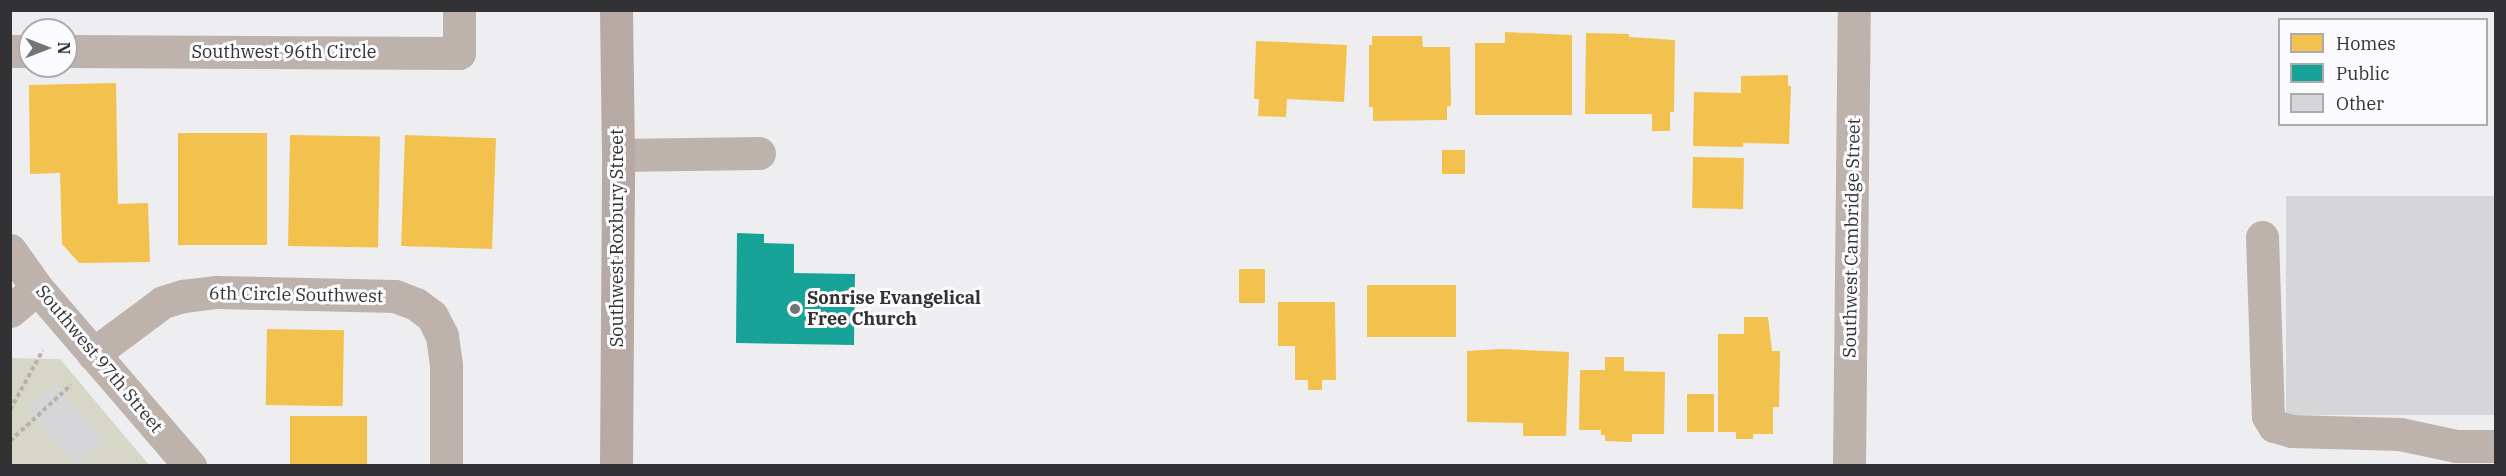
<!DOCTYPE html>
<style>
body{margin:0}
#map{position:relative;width:2506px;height:476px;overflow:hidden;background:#eeeef1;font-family:"IBM Plex Serif",serif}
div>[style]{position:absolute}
.green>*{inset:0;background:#d6d7c6}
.homes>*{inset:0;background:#f2c14e;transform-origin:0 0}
.public>*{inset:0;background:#17a398}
.building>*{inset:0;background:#d6d6d8;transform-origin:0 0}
.path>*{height:4px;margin-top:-2px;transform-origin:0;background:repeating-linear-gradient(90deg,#b8b1ae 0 4.5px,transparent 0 7.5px)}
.minor>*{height:33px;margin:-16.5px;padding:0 16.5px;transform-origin:16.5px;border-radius:16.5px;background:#beb2ac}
.major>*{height:33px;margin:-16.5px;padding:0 16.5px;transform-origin:16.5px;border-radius:16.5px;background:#b7a9a3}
.dots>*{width:16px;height:16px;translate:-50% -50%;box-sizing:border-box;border:3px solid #fbfbfe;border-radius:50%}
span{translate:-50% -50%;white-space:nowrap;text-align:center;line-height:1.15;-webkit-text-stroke:6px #fbfbfe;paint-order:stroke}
.street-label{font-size:18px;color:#323234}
.poi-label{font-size:18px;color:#323234;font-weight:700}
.left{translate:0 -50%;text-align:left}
.frame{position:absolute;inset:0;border:12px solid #323234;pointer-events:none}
.legend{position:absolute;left:2278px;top:18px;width:210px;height:108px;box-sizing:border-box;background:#fbfbfe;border:2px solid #ababad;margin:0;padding:8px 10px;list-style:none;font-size:18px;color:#323234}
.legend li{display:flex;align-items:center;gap:12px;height:30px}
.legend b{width:30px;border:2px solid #ababad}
.north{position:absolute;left:18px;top:18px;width:60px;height:60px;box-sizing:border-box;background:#fbfbfe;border:2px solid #ababad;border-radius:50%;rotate:90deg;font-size:16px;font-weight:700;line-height:24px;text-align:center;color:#323234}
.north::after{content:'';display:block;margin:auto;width:21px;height:27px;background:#747476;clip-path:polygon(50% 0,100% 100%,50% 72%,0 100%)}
</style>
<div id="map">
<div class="green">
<div style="clip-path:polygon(10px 358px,60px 359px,149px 465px,11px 465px)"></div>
</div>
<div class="homes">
<div style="clip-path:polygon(1505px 32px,1572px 35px,1572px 115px,1475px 115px,1475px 43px,1505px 43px)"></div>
<div style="clip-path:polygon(1586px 33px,1629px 34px,1629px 37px,1675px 40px,1674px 112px,1670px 112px,1670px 131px,1652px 131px,1652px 114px,1585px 114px)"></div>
<div style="clip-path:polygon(1372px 36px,1422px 36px,1423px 47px,1450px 47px,1451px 106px,1447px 106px,1447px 120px,1373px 121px,1373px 107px,1369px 107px,1369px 45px,1372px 45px)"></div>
<div style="clip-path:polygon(1256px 41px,1347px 45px,1344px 102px,1287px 99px,1286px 117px,1258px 116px,1259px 99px,1254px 99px)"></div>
<div style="clip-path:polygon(1788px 75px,1788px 86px,1791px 86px,1789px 144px,1743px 143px,1743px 147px,1693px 146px,1694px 92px,1741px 93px,1741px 76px)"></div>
<div style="clip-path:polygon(116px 83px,118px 204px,148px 203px,150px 262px,79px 263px,62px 244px,60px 173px,30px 174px,29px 85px)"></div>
<div style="left:178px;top:133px;width:89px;height:112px"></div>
<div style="left:290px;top:135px;width:90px;height:111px;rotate:1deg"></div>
<div style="left:405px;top:135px;width:91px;height:111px;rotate:2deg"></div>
<div style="left:1442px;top:150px;width:23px;height:24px"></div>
<div style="left:1693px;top:157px;width:51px;height:51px;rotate:1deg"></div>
<div style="left:1239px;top:269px;width:26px;height:34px"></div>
<div style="left:1456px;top:285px;width:52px;height:89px;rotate:90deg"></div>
<div style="clip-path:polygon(1278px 302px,1335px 302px,1336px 380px,1322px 380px,1322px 390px,1308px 390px,1308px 380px,1295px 380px,1295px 346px,1278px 346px)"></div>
<div style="clip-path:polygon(1744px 317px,1768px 317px,1772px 351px,1780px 351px,1779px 407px,1773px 407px,1773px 434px,1753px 434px,1753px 439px,1736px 439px,1736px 432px,1718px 432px,1718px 334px,1744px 334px)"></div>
<div style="left:267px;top:329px;width:77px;height:76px;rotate:1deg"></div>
<div style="clip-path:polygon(1502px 349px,1569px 352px,1566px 436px,1523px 436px,1523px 423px,1467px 422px,1467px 351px)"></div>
<div style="clip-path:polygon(1605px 357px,1624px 357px,1624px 371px,1665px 372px,1664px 434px,1632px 434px,1632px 442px,1605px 441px,1605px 435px,1601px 435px,1601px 430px,1579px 430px,1580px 370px,1605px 370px)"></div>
<div style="left:1687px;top:394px;width:27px;height:38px"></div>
<div style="left:290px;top:416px;width:77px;height:50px"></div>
</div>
<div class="public">
<div style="clip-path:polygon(737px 233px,764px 234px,764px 243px,794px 244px,794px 273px,855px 274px,854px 345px,736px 343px)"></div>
</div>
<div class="building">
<div style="left:2496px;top:196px;width:219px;height:210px;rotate:90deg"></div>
<div style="left:56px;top:383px;width:75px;height:39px;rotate:50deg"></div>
</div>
<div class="path">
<div style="left:10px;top:410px;width:68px;rotate:-61.2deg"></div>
<div style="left:10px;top:441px;width:83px;rotate:-42.6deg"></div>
</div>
<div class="minor">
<div style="left:10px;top:51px;width:20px"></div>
<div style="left:66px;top:51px;width:393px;rotate:0.3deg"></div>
<div style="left:459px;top:53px;width:43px;rotate:-90deg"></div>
<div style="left:618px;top:155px;width:141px;rotate:-0.8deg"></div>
<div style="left:2262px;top:237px;width:179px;rotate:88.1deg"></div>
<div style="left:2268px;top:416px;width:12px;rotate:59deg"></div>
<div style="left:2274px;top:426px;width:18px;rotate:16deg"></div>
<div style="left:2291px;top:431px;width:109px;rotate:1.6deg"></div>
<div style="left:2400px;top:434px;width:57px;rotate:12.1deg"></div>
<div style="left:2456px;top:446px;width:40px"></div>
<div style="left:10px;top:250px;width:47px;rotate:54.6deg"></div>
<div style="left:37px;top:288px;width:235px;rotate:49.3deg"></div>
<div style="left:10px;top:311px;width:35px;rotate:-40deg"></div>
<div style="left:93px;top:354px;width:87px;rotate:-36.6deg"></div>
<div style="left:163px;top:302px;width:21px;rotate:-17deg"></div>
<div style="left:183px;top:296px;width:34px;rotate:-7deg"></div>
<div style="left:217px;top:292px;width:178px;rotate:1.3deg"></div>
<div style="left:395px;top:296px;width:22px;rotate:21deg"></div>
<div style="left:416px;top:304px;width:20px;rotate:37deg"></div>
<div style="left:432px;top:316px;width:22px;rotate:63deg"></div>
<div style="left:442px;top:336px;width:29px;rotate:82deg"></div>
<div style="left:446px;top:365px;width:101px;rotate:90deg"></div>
<div style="left:1849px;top:466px;width:456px;rotate:-89.4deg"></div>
</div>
<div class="major">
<div style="left:616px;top:466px;width:311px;rotate:-89.6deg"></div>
<div style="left:618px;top:155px;width:145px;rotate:-90.8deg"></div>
</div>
<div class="dots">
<div style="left:795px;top:309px;background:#747476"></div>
</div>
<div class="street-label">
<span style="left:284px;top:52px">Southwest 96th Circle</span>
<span style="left:617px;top:238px;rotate:-90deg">Southwest Roxbury Street</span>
<span style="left:1852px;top:238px;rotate:-89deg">Southwest Cambridge Street</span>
<span style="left:296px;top:295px;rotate:1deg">6th Circle Southwest</span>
<span style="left:99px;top:359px;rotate:50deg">Southwest 97th Street</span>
</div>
<div class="poi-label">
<span class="left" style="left:807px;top:309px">Sonrise Evangelical<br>Free Church</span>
</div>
<div class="frame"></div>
<ul class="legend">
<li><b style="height:16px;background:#f2c14e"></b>Homes</li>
<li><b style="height:16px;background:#17a398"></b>Public</li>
<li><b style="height:16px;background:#d6d6d8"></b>Other</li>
</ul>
<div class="north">N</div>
</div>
